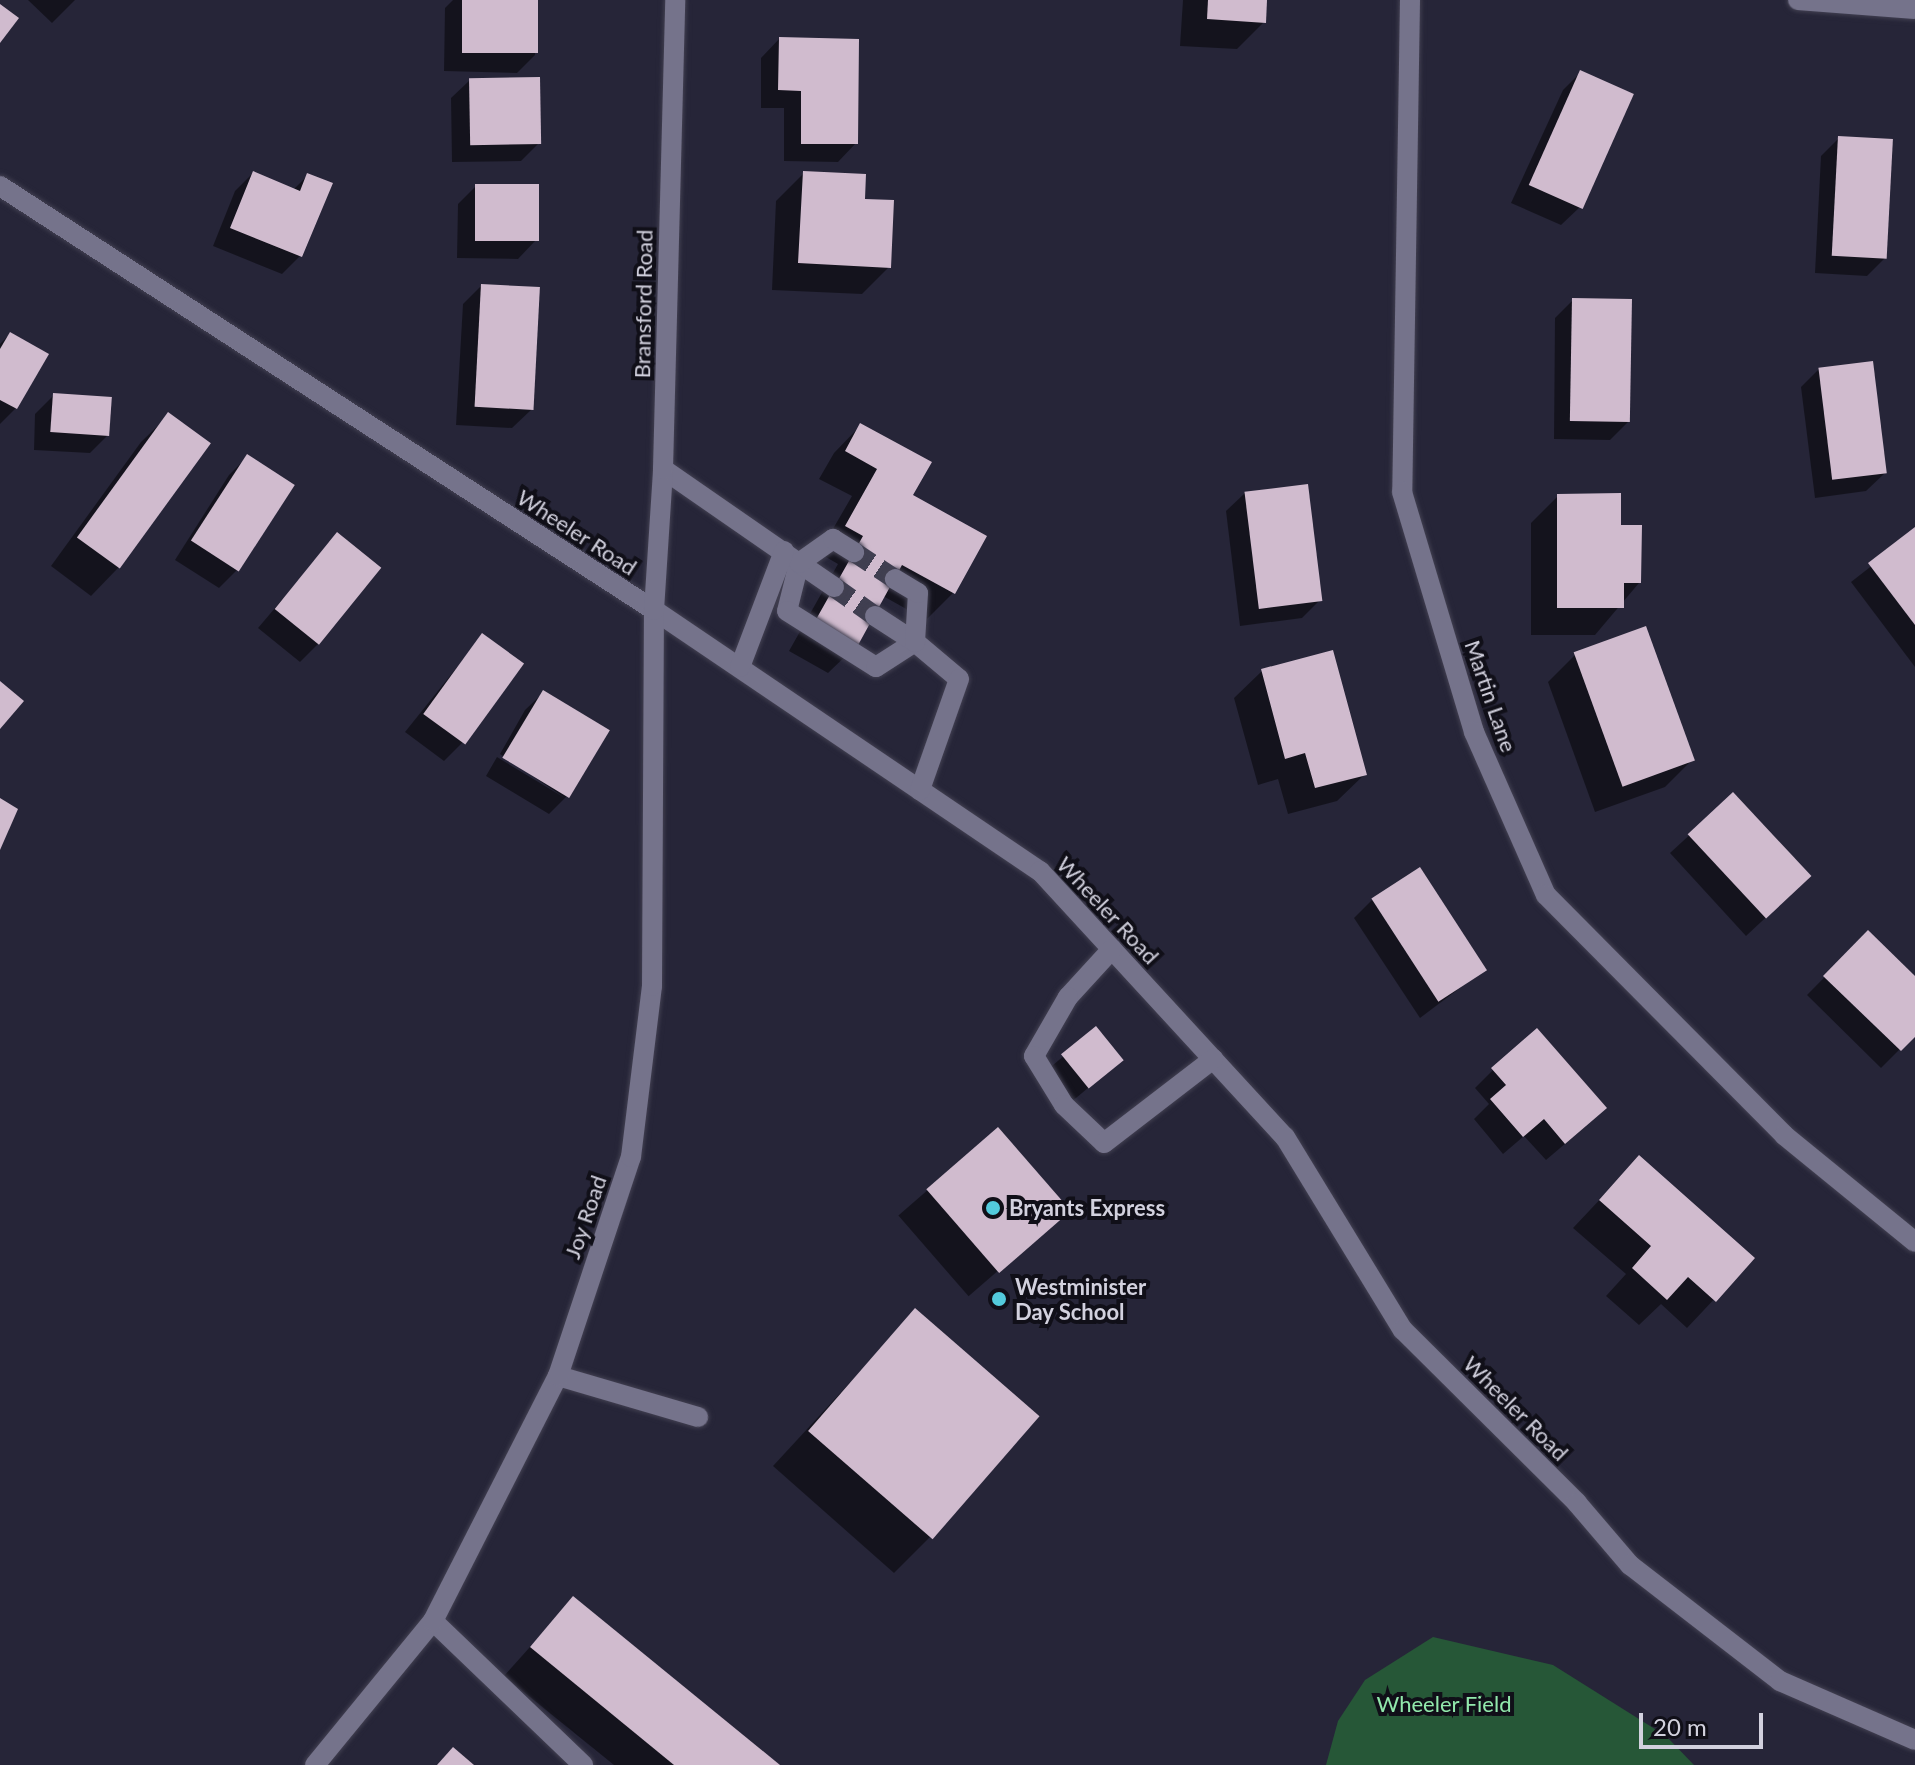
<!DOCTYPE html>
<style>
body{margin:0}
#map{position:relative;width:1915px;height:1765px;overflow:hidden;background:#262538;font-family:Lato,sans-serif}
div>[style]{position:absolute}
.green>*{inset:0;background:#265737}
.shadow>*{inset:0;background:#0007;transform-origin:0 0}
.building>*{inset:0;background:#d0bbce;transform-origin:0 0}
.minor-tunnel>*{height:20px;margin-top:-10px;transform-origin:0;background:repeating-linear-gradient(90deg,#403f51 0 20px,transparent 0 30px)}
.roads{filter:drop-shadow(0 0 2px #424051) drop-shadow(0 0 2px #424051)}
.minor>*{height:20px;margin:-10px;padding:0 10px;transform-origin:10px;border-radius:10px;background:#75738b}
.dots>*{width:22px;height:22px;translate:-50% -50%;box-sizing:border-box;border:4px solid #100f18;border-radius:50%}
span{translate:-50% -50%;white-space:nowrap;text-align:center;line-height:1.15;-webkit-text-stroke:8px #100f18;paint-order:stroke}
.street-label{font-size:22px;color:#d2d1de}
.poi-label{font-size:22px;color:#d2d1de;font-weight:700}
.left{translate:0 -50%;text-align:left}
.park-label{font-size:22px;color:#92e8ac}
.scale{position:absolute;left:1639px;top:1713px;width:124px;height:36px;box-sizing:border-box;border:4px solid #d2d1de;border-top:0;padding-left:10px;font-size:24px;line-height:28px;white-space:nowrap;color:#d2d1de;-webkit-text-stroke:6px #100f18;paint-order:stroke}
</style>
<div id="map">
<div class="green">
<div style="clip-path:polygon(1433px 1637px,1553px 1665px,1666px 1736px,1694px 1765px,1326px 1765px,1338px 1721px,1365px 1680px)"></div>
</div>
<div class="shadow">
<div style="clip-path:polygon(28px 0,75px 0,52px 23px)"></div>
<div style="clip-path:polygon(453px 0,536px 0,535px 55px,517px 73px,444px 71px,445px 8px)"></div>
<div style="clip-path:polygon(1183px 0,1265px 0,1264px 22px,1237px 49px,1180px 46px)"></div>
<div style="clip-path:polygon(779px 39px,856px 143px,838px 162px,784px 161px,784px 108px,761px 108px,761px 58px)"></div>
<div style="clip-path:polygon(1581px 72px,1580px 207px,1561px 225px,1511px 203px,1563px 90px)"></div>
<div style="clip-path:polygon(470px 80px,539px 143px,521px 161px,452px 162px,451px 98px)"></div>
<div style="clip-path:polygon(1839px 138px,1885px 258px,1867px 276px,1815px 273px,1821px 156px)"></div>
<div style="clip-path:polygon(253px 173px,293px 190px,308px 175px,300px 256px,282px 274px,213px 246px,235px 191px)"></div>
<div style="clip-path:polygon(804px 173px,889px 267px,862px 294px,772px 290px,776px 201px)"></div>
<div style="clip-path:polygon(476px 186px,536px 240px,518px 259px,457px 258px,458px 204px)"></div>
<div style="clip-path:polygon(481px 286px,531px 410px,512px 428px,456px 425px,463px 304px)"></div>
<div style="clip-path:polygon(1573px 300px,1629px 421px,1610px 440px,1554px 439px,1555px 318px)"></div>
<div style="clip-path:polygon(10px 334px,16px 408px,0 424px,0 344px)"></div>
<div style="clip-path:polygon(1819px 369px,1885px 473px,1866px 491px,1815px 498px,1801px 387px)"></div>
<div style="clip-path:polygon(54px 395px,108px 435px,90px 453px,34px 450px,35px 414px)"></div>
<div style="clip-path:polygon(169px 415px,118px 568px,91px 596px,51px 566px,141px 442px)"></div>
<div style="clip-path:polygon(861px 425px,910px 496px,953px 593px,926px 620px,883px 596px,856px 646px,828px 673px,789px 651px,838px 564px,819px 553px,852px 496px,819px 479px,834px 453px)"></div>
<div style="clip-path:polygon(247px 457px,237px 570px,219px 588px,175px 560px,229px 475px)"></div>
<div style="clip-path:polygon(1245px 493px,1320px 600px,1302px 618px,1240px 626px,1226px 511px)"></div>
<div style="clip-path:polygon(1558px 496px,1619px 527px,1639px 583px,1595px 635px,1531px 635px,1531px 523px)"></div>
<div style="clip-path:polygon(1915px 532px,1915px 667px,1851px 582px)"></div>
<div style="clip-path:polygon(337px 535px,318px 644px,300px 662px,258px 628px)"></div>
<div style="clip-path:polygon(482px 636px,462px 743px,444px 761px,405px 732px)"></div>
<div style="clip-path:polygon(1575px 655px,1693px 759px,1665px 787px,1595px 812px,1548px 682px)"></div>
<div style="clip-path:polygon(1262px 671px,1365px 774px,1337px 801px,1288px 814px,1278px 779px,1258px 785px,1234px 698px)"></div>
<div style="clip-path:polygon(544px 692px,567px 796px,549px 814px,486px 776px,497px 757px,565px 798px,500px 754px,525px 710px)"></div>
<div style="clip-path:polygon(1733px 795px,1790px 895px,1746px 936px,1670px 853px)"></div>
<div style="clip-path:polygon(1372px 900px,1485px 969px,1420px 1018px,1354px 918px)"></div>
<div style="clip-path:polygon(1868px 933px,1915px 979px,1915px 1034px,1881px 1068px,1807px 995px)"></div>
<div style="left:1096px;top:1029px;width:40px;height:69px;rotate:50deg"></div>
<div style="clip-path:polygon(1493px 1070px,1586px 1126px,1546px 1160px,1524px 1136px,1503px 1154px,1474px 1119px,1489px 1104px,1475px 1088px)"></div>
<div style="left:998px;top:1129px;width:107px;height:132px;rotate:49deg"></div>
<div style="clip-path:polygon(1639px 1158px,1752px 1259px,1687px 1328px,1661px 1304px,1639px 1325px,1606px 1296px,1626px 1274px,1573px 1228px)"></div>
<div style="clip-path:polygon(916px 1311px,930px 1537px,894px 1573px,773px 1466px)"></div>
<div style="clip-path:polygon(573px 1599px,777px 1765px,614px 1765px,504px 1676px)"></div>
</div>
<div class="building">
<div style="left:462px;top:0;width:76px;height:53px"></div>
<div style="clip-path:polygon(1208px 0,1267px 0,1266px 23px,1207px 19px)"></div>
<div style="clip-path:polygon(0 4px,19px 18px,0 43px)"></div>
<div style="clip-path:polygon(779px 37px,859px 39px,858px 144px,801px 144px,801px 91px,778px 90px)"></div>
<div style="left:1580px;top:70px;width:59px;height:126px;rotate:24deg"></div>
<div style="left:540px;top:77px;width:67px;height:71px;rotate:89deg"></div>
<div style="left:1838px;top:136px;width:55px;height:120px;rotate:3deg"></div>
<div style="clip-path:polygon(253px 171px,300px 191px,307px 173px,333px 183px,302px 257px,230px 228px)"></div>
<div style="clip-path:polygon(803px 171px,866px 174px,865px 199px,894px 200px,891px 268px,798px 263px)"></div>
<div style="left:475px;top:184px;width:64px;height:57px"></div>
<div style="left:481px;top:284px;width:59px;height:123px;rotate:3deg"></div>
<div style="left:1572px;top:298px;width:60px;height:123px;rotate:1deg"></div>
<div style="clip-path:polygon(10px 332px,49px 354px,17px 409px,0 400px,0 349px)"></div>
<div style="left:1873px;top:361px;width:113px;height:55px;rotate:83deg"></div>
<div style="left:53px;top:393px;width:59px;height:39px;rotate:4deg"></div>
<div style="left:168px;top:412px;width:53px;height:155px;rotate:36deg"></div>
<div style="clip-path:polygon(860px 423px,932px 462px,913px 495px,987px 536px,955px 594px,902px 565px,857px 647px,814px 623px,863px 536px,845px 526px,877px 469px,845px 451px)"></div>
<div style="left:247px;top:454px;width:57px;height:103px;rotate:33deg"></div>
<div style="left:1308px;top:484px;width:118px;height:64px;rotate:83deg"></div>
<div style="clip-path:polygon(1621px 493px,1621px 525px,1642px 525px,1641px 583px,1624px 583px,1624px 608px,1557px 608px,1557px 494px)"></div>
<div style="clip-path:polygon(1915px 527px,1915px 625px,1868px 563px)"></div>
<div style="left:337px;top:532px;width:57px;height:99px;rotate:39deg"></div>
<div style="left:1646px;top:626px;width:143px;height:77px;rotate:70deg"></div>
<div style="left:482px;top:633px;width:52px;height:100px;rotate:36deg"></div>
<div style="clip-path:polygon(1333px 650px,1367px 775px,1315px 788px,1305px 753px,1285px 759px,1261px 669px)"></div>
<div style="clip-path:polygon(0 681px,24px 701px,0 729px)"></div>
<div style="left:543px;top:690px;width:78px;height:79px;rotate:31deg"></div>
<div style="left:1733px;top:792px;width:115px;height:62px;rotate:47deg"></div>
<div style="clip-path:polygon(0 798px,18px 809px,0 850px)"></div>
<div style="left:1420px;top:867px;width:123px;height:58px;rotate:57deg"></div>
<div style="clip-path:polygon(1868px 930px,1915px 976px,1915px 1037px,1901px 1051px,1823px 976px)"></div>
<div style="left:1096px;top:1026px;width:44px;height:45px;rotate:51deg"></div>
<div style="clip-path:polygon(1537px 1028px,1607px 1108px,1565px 1144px,1544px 1119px,1523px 1137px,1490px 1099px,1506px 1085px,1491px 1068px)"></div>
<div style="left:998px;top:1127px;width:111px;height:95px;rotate:49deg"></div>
<div style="clip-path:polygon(1639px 1155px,1755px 1258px,1716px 1302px,1688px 1277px,1667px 1300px,1632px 1268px,1651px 1246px,1599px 1200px)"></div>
<div style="left:915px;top:1308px;width:165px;height:163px;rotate:41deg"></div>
<div style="clip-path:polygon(573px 1596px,780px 1765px,674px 1765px,530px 1647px)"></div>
<div style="clip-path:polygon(453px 1747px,474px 1765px,437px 1765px)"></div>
</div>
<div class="minor-tunnel">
<div style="left:854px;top:552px;width:49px;rotate:33.4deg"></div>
<div style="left:834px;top:587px;width:50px;rotate:35.3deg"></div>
</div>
<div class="roads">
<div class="minor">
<div style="left:1410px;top:0;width:492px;rotate:90.9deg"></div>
<div style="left:1402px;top:492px;width:251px;rotate:73.3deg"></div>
<div style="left:1474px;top:732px;width:178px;rotate:66.2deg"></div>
<div style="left:1546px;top:895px;width:338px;rotate:45.2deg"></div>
<div style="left:1784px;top:1135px;width:169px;rotate:39.2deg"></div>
<div style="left:1798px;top:0;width:117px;rotate:4.4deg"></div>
<div style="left:0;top:186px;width:779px;rotate:32.96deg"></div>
<div style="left:654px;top:610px;width:466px;rotate:34.1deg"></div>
<div style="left:1040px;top:871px;width:362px;rotate:47.4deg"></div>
<div style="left:1285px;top:1137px;width:226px;rotate:58.6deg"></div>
<div style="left:1403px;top:1330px;width:245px;rotate:44.8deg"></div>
<div style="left:1577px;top:1503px;width:82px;rotate:49.5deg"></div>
<div style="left:1630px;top:1565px;width:190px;rotate:37.7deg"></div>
<div style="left:1780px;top:1681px;width:147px;rotate:23.6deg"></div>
<div style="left:663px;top:469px;width:165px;rotate:34.7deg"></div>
<div style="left:799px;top:563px;width:49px;rotate:104deg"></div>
<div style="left:787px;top:611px;width:105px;rotate:32.2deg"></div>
<div style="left:876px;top:667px;width:46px;rotate:-32.7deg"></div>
<div style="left:915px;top:642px;width:57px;rotate:40.1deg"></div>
<div style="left:959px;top:679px;width:118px;rotate:109.4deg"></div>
<div style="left:834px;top:587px;width:42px;rotate:-145.6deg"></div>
<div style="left:799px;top:563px;width:42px;rotate:-35.2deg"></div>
<div style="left:833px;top:539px;width:25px;rotate:32deg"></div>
<div style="left:875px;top:616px;width:48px;rotate:33deg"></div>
<div style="left:915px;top:642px;width:49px;rotate:-86.5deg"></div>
<div style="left:918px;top:593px;width:27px;rotate:-149deg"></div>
<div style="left:740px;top:667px;width:124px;rotate:-69.2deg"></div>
<div style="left:1112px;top:949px;width:65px;rotate:132.5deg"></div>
<div style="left:1068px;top:997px;width:68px;rotate:120deg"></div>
<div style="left:1034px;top:1056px;width:57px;rotate:58.5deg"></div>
<div style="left:1064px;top:1105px;width:55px;rotate:43.5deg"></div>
<div style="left:1104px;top:1143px;width:138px;rotate:-37.6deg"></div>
<div style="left:558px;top:1376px;width:146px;rotate:16.3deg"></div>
<div style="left:433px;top:1621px;width:208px;rotate:43.8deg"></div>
<div style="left:315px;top:1765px;width:186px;rotate:-50.7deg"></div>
<div style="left:433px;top:1621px;width:275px;rotate:-63deg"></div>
<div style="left:558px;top:1376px;width:231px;rotate:-71.6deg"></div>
<div style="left:631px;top:1157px;width:172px;rotate:-83deg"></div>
<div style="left:652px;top:986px;width:376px;rotate:-89.7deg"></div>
<div style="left:654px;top:610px;width:141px;rotate:-86.3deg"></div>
<div style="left:663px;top:469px;width:469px;rotate:-88.5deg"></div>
</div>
</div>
<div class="dots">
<div style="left:993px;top:1208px;background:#53cadc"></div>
<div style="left:999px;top:1299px;background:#53cadc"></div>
</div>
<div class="street-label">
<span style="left:643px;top:304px;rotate:-89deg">Bransford Road</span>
<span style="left:577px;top:532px;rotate:33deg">Wheeler Road</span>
<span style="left:1491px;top:696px;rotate:71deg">Martin Lane</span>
<span style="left:1108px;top:910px;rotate:47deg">Wheeler Road</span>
<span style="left:585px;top:1217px;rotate:-71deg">Joy Road</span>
<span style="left:1516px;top:1408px;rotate:45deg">Wheeler Road</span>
</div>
<div class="poi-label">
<span class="left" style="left:1009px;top:1208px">Bryants Express</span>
<span class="left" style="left:1015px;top:1299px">Westminister<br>Day School</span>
</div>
<div class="park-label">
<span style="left:1444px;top:1704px">Wheeler Field</span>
</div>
<div class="scale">20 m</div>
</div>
